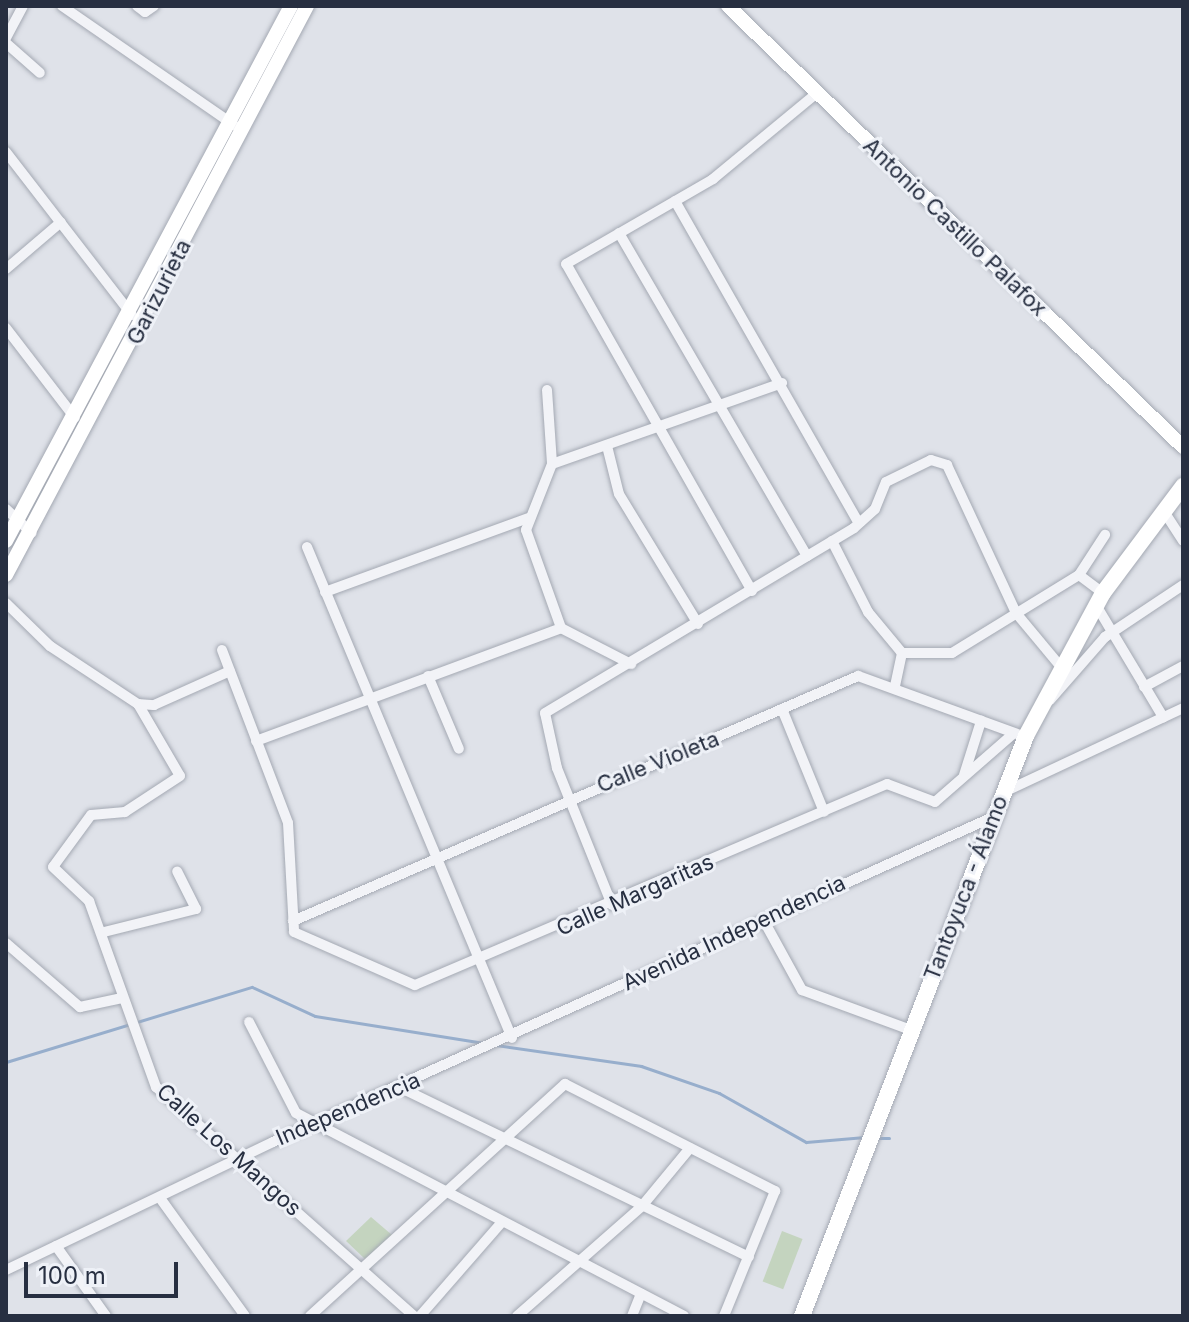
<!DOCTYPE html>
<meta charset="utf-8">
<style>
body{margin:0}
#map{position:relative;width:1189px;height:1322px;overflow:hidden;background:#dfe2e9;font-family:Inter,sans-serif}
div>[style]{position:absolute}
.green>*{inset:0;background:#c4d4bf;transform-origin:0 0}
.stream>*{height:3px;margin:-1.5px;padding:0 1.5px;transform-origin:1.5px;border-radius:1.5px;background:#97aecc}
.roads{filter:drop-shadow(0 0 2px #a4a9b3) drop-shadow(0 0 2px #a4a9b3)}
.street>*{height:10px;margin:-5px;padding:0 5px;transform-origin:5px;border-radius:5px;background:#f2f3f7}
.secondary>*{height:14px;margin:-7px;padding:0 7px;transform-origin:7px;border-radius:7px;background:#fff}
.primary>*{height:16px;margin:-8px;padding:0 8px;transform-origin:8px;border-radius:8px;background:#fff}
span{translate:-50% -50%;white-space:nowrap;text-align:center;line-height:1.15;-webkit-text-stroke:6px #eef1f7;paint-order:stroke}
.street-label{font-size:22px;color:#272f41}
.frame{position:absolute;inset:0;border:8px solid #272f41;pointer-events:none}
.scale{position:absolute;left:24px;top:1262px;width:154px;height:36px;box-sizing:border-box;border:4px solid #272f41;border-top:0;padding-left:10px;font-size:24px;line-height:28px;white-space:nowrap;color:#272f41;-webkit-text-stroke:6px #eef1f7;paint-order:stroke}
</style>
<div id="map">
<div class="green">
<div style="clip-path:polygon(371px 1217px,392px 1235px,365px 1259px,346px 1241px)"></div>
<div style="left:782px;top:1231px;width:22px;height:54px;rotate:21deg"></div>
</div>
<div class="stream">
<div style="left:496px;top:1045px;width:147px;rotate:8.2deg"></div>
<div style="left:641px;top:1066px;width:83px;rotate:19.1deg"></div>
<div style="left:719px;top:1093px;width:100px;rotate:29.4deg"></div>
<div style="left:806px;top:1142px;width:59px;rotate:-4.8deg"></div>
<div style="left:6px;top:1062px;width:257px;rotate:-17deg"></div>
<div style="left:252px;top:987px;width:69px;rotate:24.7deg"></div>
<div style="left:315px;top:1016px;width:171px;rotate:9.1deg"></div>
<div style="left:877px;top:1138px;width:12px"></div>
</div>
<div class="roads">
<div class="street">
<div style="left:62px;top:6px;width:209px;rotate:34.7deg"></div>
<div style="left:137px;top:6px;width:10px;rotate:37deg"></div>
<div style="left:145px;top:12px;width:11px;rotate:-34deg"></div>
<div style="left:6px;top:38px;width:36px;rotate:-62deg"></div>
<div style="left:6px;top:43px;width:45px;rotate:41.4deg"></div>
<div style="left:6px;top:152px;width:206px;rotate:52.3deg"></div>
<div style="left:675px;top:201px;width:369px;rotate:60.3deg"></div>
<div style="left:619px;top:233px;width:374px;rotate:59.8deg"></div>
<div style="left:6px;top:269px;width:72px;rotate:-40.5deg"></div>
<div style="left:6px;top:328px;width:113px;rotate:52.5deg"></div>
<div style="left:547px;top:390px;width:74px;rotate:86.1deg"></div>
<div style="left:552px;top:464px;width:71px;rotate:111.5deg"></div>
<div style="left:526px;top:530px;width:104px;rotate:70.3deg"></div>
<div style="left:607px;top:446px;width:49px;rotate:76deg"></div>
<div style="left:619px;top:494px;width:152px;rotate:58.7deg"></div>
<div style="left:552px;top:464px;width:244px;rotate:-19.4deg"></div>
<div style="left:6px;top:509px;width:35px;rotate:43deg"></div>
<div style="left:1165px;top:513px;width:33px;rotate:57deg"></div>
<div style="left:832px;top:541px;width:80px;rotate:63.1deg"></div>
<div style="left:868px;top:612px;width:53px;rotate:50.3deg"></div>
<div style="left:307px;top:547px;width:532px;rotate:67.34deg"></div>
<div style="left:1079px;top:575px;width:30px;rotate:37deg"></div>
<div style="left:752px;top:591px;width:376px;rotate:-119.6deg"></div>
<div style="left:566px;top:264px;width:170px;rotate:-30deg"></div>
<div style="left:713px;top:179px;width:135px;rotate:-39.6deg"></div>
<div style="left:325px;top:592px;width:216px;rotate:-20deg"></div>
<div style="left:6px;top:603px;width:62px;rotate:44.3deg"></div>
<div style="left:50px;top:646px;width:105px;rotate:33.4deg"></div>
<div style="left:138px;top:704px;width:16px;rotate:4deg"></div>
<div style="left:154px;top:705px;width:83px;rotate:-24.1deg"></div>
<div style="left:1096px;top:605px;width:131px;rotate:59.1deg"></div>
<div style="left:561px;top:628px;width:79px;rotate:27.2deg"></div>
<div style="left:222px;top:650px;width:185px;rotate:69.1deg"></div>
<div style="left:288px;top:823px;width:109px;rotate:86.8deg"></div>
<div style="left:294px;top:932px;width:132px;rotate:23.7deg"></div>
<div style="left:415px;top:985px;width:513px;rotate:-23.07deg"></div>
<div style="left:887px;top:784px;width:51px;rotate:20.6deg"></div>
<div style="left:935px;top:802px;width:103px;rotate:-41.1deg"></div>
<div style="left:902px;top:653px;width:50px"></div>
<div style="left:952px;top:653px;width:149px;rotate:-31.6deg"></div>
<div style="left:1079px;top:575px;width:48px;rotate:-57deg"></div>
<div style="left:428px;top:676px;width:79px;rotate:67deg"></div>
<div style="left:895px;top:686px;width:34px;rotate:-78deg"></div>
<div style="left:1144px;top:687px;width:44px;rotate:-28.3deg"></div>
<div style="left:1050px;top:700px;width:84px;rotate:-48.9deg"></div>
<div style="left:1105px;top:637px;width:94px;rotate:-33.7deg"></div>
<div style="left:138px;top:704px;width:83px;rotate:59.7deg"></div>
<div style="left:180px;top:776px;width:66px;rotate:146.8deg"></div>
<div style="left:125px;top:812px;width:34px;rotate:175deg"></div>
<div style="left:91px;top:815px;width:64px;rotate:126.2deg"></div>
<div style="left:53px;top:867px;width:50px;rotate:43.4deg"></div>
<div style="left:89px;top:901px;width:198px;rotate:70.2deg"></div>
<div style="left:156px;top:1087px;width:345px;rotate:41.6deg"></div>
<div style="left:782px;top:709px;width:111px;rotate:67.8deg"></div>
<div style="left:256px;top:741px;width:325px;rotate:-20.3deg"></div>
<div style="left:964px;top:775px;width:57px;rotate:-72.5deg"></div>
<div style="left:1004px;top:792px;width:198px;rotate:-25.1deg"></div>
<div style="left:612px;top:905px;width:148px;rotate:-111.9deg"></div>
<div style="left:557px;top:768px;width:56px;rotate:-102.3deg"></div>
<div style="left:545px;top:713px;width:360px;rotate:-30.9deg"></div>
<div style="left:854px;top:528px;width:28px;rotate:-42deg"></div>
<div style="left:875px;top:509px;width:29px;rotate:-68deg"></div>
<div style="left:886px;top:482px;width:50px;rotate:-26.1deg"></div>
<div style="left:931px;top:460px;width:17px;rotate:17deg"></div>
<div style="left:947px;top:465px;width:163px;rotate:65deg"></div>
<div style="left:1016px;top:613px;width:70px;rotate:50.2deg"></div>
<div style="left:293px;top:921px;width:616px;rotate:-23.44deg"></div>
<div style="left:858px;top:676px;width:169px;rotate:20deg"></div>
<div style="left:764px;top:921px;width:79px;rotate:61.2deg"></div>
<div style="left:802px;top:990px;width:116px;rotate:20.2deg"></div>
<div style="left:104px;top:932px;width:95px;rotate:-14deg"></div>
<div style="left:196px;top:909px;width:42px;rotate:-116.6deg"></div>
<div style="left:6px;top:943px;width:98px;rotate:40.9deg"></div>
<div style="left:80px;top:1007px;width:43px;rotate:-12.1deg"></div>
<div style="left:249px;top:1022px;width:102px;rotate:62.7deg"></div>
<div style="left:296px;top:1113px;width:438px;rotate:27.6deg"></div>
<div style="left:399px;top:1087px;width:389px;rotate:25.9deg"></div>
<div style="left:160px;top:1198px;width:145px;rotate:54.2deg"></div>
<div style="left:56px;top:1246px;width:86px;rotate:54.5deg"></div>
<div style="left:6px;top:1270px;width:296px;rotate:-25.6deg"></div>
<div style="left:273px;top:1142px;width:792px;rotate:-24.3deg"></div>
<div style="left:310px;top:1316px;width:345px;rotate:-42.3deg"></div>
<div style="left:565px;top:1084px;width:236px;rotate:27deg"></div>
<div style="left:775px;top:1191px;width:135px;rotate:112.2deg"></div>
<div style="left:420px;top:1316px;width:125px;rotate:-48.9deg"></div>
<div style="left:517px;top:1316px;width:167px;rotate:-41.3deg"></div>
<div style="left:642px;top:1206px;width:75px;rotate:-50.4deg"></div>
<div style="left:632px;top:1316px;width:24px;rotate:-68deg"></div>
</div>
<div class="secondary">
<div style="left:728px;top:6px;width:634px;rotate:44.1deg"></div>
<div style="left:6px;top:541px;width:606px;rotate:-61.96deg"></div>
<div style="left:6px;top:575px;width:644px;rotate:-62.12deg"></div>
</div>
<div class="primary">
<div style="left:802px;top:1316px;width:622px;rotate:-68.88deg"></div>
<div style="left:1026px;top:736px;width:162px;rotate:-61.7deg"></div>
<div style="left:1103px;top:593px;width:134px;rotate:-53.2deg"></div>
</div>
</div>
<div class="street-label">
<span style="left:955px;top:227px;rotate:44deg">Antonio Castillo Palafox</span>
<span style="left:159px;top:292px;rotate:-63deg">Garizurieta</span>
<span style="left:658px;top:762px;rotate:-22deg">Calle Violeta</span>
<span style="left:966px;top:888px;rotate:-69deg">Tantoyuca - Álamo</span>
<span style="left:635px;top:895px;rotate:-24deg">Calle Margaritas</span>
<span style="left:734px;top:933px;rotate:-25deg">Avenida Independencia</span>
<span style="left:348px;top:1109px;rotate:-23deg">Independencia</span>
<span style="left:229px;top:1150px;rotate:42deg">Calle Los Mangos</span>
</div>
<div class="frame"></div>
<div class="scale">100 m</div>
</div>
